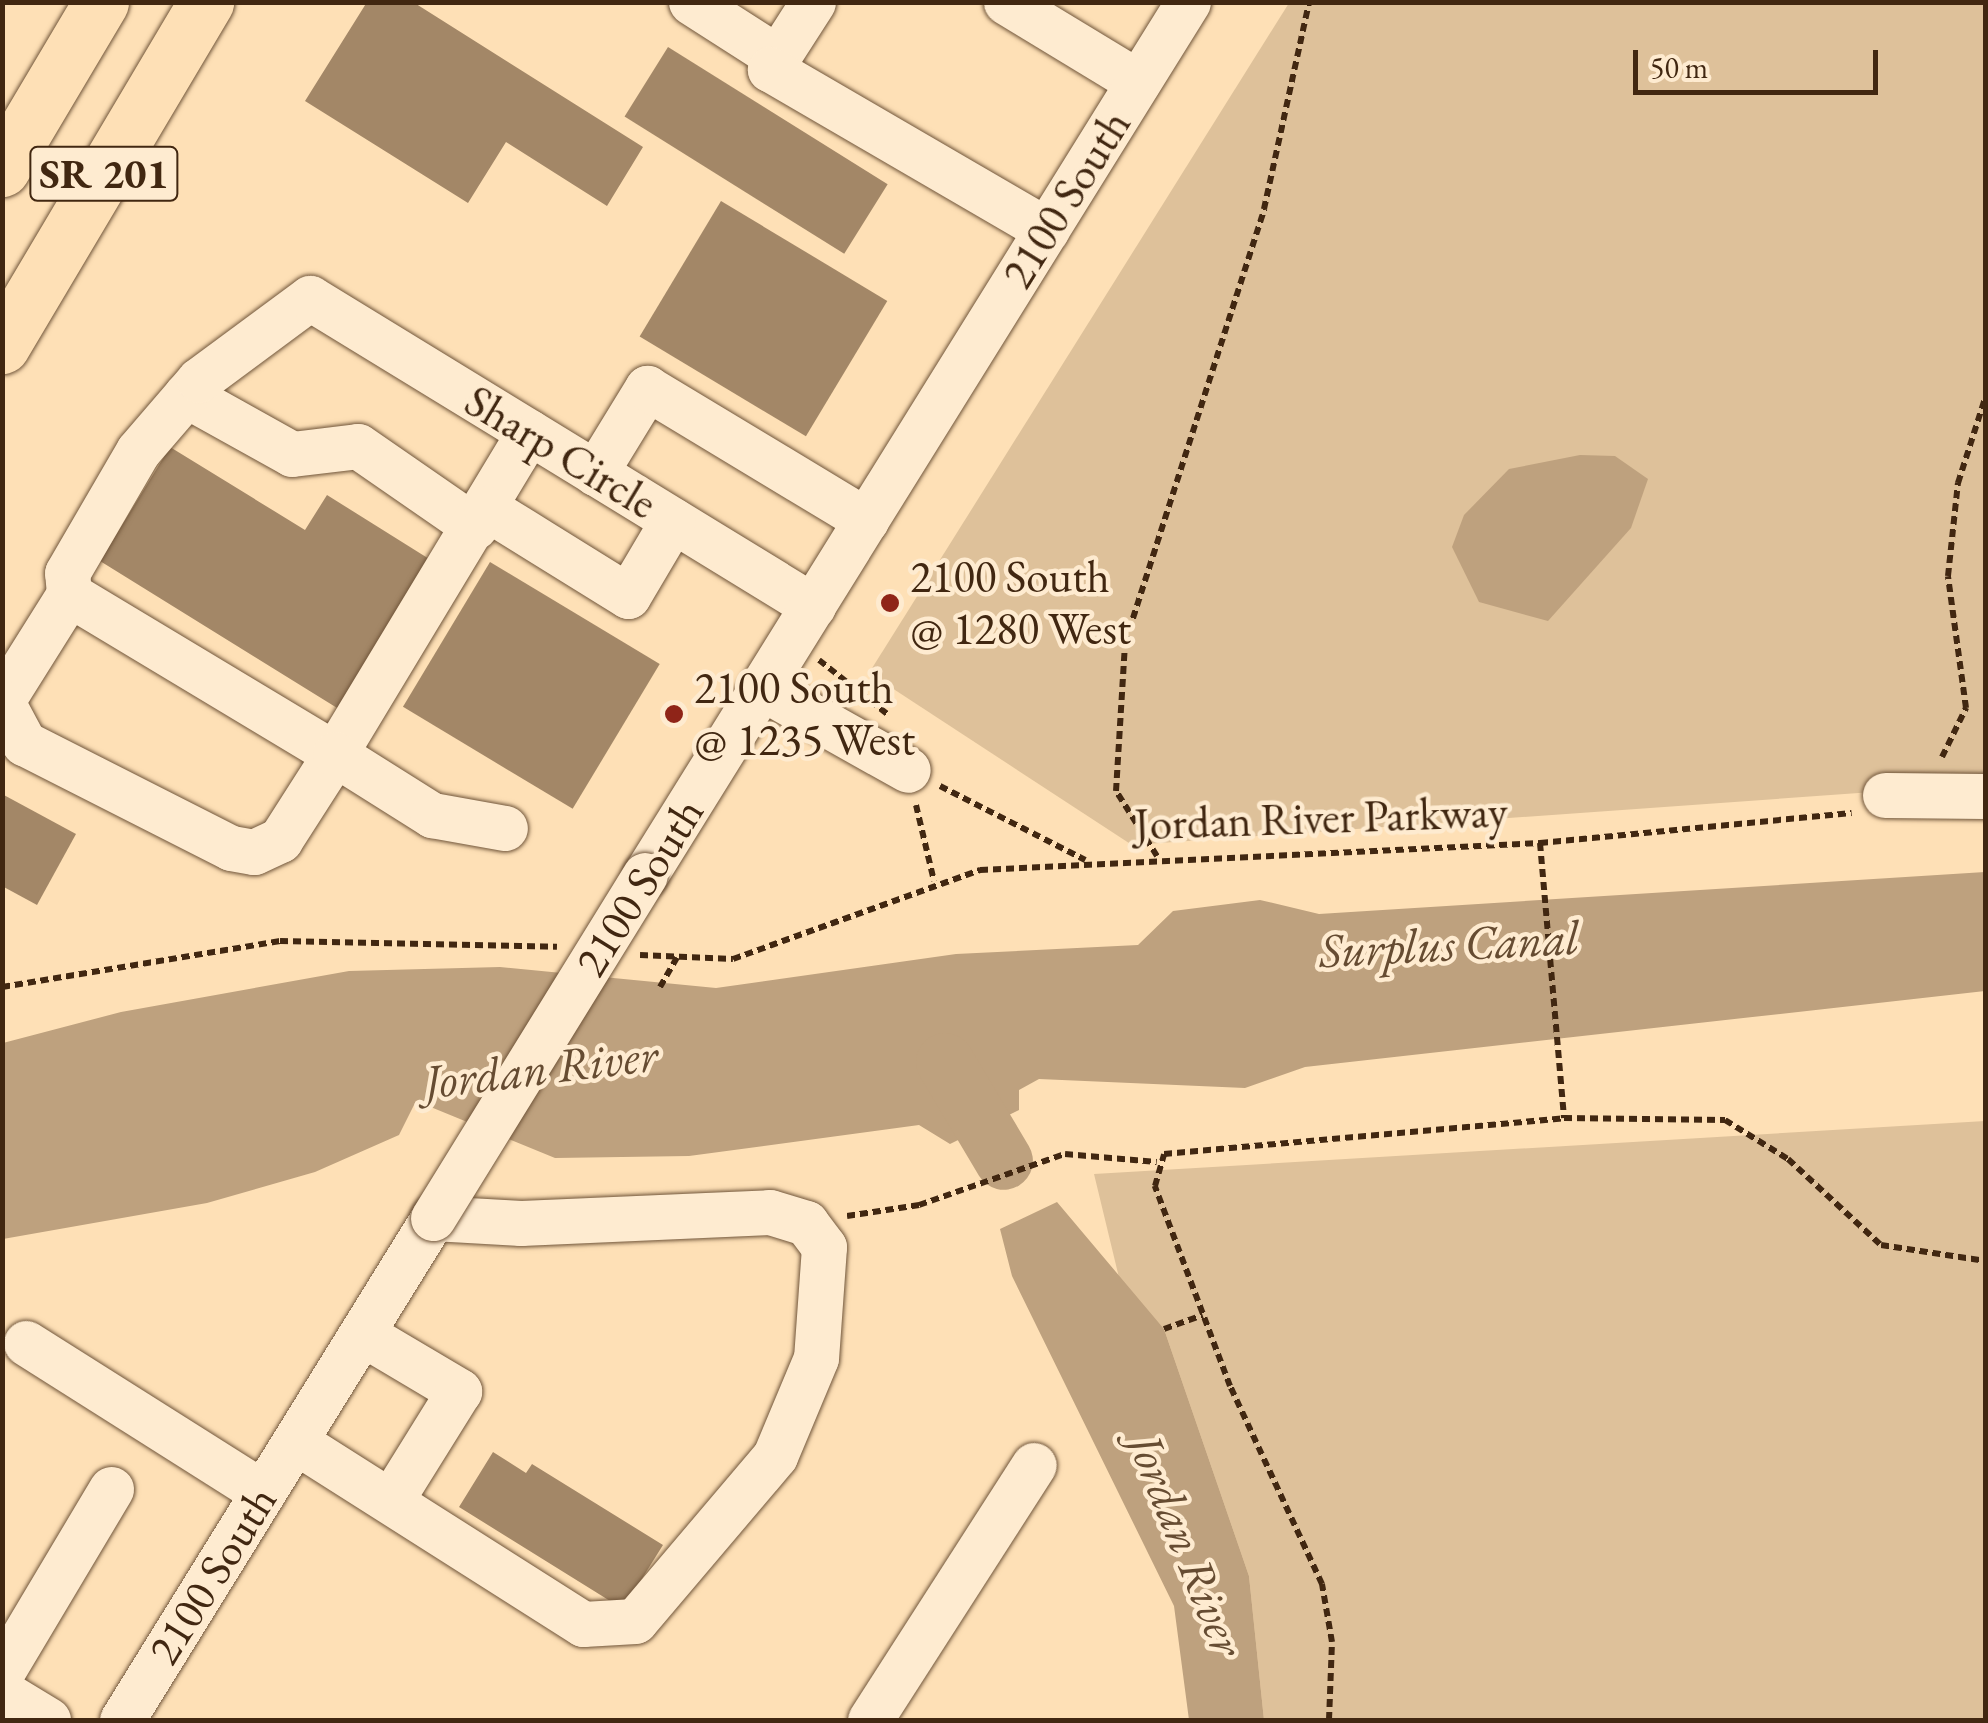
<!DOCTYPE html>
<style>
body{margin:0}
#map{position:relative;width:1988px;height:1723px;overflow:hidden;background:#fee0b6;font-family:"EB Garamond",serif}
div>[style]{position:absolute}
.green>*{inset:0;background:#dec19a}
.water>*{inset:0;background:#bea17e}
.river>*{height:58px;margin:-29px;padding:0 29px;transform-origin:29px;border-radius:29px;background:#bea17e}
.building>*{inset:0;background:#a38767;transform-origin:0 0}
.path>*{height:6px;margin-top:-3px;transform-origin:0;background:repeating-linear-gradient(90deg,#412711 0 8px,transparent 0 13px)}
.roads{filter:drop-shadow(0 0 2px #70553a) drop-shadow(0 0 2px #70553a)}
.minor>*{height:45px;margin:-22.5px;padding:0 22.5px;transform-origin:22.5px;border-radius:22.5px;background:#feebd0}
.highway>*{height:55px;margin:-27.5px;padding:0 27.5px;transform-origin:27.5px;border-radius:27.5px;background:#fee0b6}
.bridges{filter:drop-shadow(0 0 2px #70553a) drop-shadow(0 0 2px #70553a)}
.minor-bridge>*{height:45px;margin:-22.5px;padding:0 22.5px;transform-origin:22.5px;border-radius:22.5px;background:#feebd0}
.dots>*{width:28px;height:28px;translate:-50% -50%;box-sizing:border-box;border:5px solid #feebd0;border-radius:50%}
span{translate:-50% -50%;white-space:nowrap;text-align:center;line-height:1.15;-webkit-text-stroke:9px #feebd0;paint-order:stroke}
.shield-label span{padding:2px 8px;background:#feebd0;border:2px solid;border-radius:8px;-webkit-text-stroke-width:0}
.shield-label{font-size:42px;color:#412711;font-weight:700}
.street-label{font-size:45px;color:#412711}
.poi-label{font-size:45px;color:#412711}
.left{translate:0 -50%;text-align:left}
.water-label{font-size:48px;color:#664c32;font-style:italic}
.frame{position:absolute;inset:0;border:5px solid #412711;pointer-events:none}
.scale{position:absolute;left:1633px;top:50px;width:245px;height:45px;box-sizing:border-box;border:5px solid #412711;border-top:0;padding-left:12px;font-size:30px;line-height:35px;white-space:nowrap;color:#412711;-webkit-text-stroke:8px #feebd0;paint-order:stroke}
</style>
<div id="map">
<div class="green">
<div style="clip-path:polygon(1289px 3px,1985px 3px,1985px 784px,1132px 845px,869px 673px)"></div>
<div style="clip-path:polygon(1985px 1121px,1985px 1720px,1264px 1720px,1249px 1576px,1164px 1329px,1122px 1290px,1094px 1174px)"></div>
</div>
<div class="water">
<div style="clip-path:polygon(1580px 455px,1615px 456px,1648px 479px,1631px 528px,1548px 621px,1479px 602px,1452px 547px,1464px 515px,1509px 469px)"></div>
<div style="clip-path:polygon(1985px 872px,1985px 991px,1305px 1067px,1245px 1088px,1039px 1079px,1019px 1090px,1019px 1110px,950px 1144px,919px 1125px,689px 1156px,555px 1158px,416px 1101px,399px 1135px,315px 1172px,207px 1203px,3px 1239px,3px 1043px,121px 1012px,349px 971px,500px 967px,716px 988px,956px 954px,1138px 945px,1173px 911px,1260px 900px,1319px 914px)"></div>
<div style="clip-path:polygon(1057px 1202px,1164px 1329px,1249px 1576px,1264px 1720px,1189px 1720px,1174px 1606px,1012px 1276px,1000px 1229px)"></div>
</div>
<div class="river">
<div style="left:945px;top:1062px;width:115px;rotate:59.2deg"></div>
</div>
<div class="building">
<div style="clip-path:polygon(367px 2px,413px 2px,643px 147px,607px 206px,506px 142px,468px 203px,305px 101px)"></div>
<div style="left:668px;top:47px;width:259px;height:82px;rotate:32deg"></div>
<div style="left:721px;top:201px;width:194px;height:158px;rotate:31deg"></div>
<div style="clip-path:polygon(170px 447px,305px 530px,327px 495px,434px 562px,342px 711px,100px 561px)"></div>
<div style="left:490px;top:562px;width:198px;height:169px;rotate:31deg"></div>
<div style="clip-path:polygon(2px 794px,76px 834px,37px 905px,2px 886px)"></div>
<div style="clip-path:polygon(493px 1452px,526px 1473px,532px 1464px,663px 1545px,623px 1609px,459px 1507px)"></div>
</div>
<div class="path">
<div style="left:819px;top:660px;width:90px;rotate:38.3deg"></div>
<div style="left:1942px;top:757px;width:55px;rotate:-63.9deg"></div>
<div style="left:1966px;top:708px;width:133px;rotate:-97.8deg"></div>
<div style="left:1948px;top:576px;width:94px;rotate:-83.9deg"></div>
<div style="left:1958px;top:483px;width:92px;rotate:-72.3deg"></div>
<div style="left:940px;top:786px;width:163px;rotate:27deg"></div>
<div style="left:916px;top:805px;width:78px;rotate:76.7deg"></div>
<div style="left:1540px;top:843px;width:276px;rotate:85deg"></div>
<div style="left:1157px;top:856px;width:77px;rotate:-122.2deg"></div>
<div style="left:1116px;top:791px;width:148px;rotate:-86.5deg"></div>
<div style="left:1125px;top:643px;width:456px;rotate:-72.2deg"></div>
<div style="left:1264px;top:209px;width:212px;rotate:-77.7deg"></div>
<div style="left:640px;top:955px;width:93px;rotate:2.5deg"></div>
<div style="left:733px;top:959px;width:263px;rotate:-19.8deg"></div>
<div style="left:980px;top:870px;width:561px;rotate:-2.76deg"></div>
<div style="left:1540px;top:843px;width:313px;rotate:-5.5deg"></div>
<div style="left:2px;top:987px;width:282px;rotate:-9.4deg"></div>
<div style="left:280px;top:941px;width:277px;rotate:1.2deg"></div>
<div style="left:660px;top:987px;width:34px;rotate:-60deg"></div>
<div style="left:847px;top:1216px;width:73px;rotate:-8.7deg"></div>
<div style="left:919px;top:1205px;width:155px;rotate:-19.3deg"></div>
<div style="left:1065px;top:1154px;width:92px;rotate:5deg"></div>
<div style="left:1164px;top:1329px;width:41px;rotate:-19.7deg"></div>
<div style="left:1329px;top:1720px;width:78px;rotate:-87.8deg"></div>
<div style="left:1332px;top:1642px;width:59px;rotate:-99.8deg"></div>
<div style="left:1322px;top:1584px;width:218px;rotate:-114.9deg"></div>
<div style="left:1230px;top:1386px;width:214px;rotate:-110.6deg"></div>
<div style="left:1155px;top:1186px;width:33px;rotate:-74deg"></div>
<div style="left:1164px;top:1154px;width:402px;rotate:-5.1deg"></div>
<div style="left:1564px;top:1118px;width:161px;rotate:0.7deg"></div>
<div style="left:1725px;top:1120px;width:74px;rotate:31.8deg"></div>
<div style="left:1788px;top:1159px;width:127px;rotate:42.8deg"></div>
<div style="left:1881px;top:1245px;width:106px;rotate:8.7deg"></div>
</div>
<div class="roads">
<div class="minor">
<div style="left:691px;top:2px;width:102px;rotate:32.6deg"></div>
<div style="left:813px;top:2px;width:80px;rotate:122.7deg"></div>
<div style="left:770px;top:69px;width:320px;rotate:30.2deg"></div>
<div style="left:1006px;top:2px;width:154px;rotate:31.2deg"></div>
<div style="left:186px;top:395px;width:121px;rotate:29.1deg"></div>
<div style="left:292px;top:454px;width:66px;rotate:-6.9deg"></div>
<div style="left:358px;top:446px;width:142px;rotate:34.7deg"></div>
<div style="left:529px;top:432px;width:376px;rotate:121.1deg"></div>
<div style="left:335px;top:754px;width:310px;rotate:-149deg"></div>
<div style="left:69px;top:594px;width:21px;rotate:-95deg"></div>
<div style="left:67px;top:573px;width:141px;rotate:-59.8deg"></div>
<div style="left:138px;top:451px;width:94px;rotate:-49.3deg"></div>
<div style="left:199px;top:380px;width:138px;rotate:-36.5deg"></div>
<div style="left:310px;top:298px;width:590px;rotate:31.48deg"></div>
<div style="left:595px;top:473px;width:100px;rotate:-58.5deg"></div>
<div style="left:647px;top:388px;width:256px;rotate:31.1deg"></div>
<div style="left:486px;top:508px;width:167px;rotate:31.8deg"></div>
<div style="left:628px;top:596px;width:88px;rotate:-59.4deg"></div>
<div style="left:762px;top:688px;width:167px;rotate:29.3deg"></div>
<div style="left:2px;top:701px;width:126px;rotate:-57.9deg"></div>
<div style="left:2px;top:702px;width:47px;rotate:61.8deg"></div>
<div style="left:24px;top:743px;width:232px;rotate:26.9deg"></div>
<div style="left:231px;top:848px;width:23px;rotate:10deg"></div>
<div style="left:254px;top:852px;width:29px;rotate:-25deg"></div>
<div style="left:280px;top:840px;width:102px;rotate:-57.4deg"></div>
<div style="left:335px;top:754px;width:115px;rotate:32.2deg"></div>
<div style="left:432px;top:815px;width:74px;rotate:10.1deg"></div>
<div style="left:1885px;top:795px;width:101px;rotate:0.6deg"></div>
<div style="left:645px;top:875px;width:1028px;rotate:-58.12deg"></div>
<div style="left:363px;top:1334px;width:112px;rotate:30.7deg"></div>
<div style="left:459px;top:1391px;width:125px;rotate:121.9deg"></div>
<div style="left:26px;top:1343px;width:280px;rotate:32.3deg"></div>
<div style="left:2px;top:1672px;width:213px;rotate:-59.2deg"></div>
<div style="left:2px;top:1692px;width:54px;rotate:31.3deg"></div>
<div style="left:122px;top:1720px;width:591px;rotate:-58.22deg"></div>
<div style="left:433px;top:1218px;width:88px;rotate:3.3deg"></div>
<div style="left:521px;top:1223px;width:249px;rotate:-2.5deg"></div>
<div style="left:770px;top:1212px;width:38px;rotate:17deg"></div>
<div style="left:806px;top:1223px;width:30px;rotate:53deg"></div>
<div style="left:824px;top:1247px;width:111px;rotate:94.1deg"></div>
<div style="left:816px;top:1358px;width:106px;rotate:112.7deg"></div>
<div style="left:775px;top:1456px;width:216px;rotate:130.3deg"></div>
<div style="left:635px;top:1621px;width:52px;rotate:176.7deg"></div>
<div style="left:583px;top:1624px;width:340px;rotate:-147.6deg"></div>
<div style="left:870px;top:1720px;width:303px;rotate:-57.3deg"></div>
</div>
<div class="highway">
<div style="left:2px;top:169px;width:194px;rotate:-59.3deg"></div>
<div style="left:2px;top:346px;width:400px;rotate:-59.3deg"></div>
</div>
</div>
<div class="bridges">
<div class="minor-bridge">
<div style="left:433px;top:1218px;width:403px;rotate:-58.3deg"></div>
</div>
</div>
<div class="dots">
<div style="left:890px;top:603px;background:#8f2418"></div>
<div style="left:674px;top:714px;background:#8f2418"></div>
</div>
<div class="shield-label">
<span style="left:104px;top:174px">SR 201</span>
</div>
<div class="street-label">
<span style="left:1066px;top:199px;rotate:-58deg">2100 South</span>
<span style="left:561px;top:452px;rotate:31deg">Sharp Circle</span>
<span style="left:1321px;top:818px;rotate:-2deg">Jordan River Parkway</span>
<span style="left:639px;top:887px;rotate:-58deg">2100 South</span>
<span style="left:212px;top:1575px;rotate:-58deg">2100 South</span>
</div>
<div class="poi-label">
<span class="left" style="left:910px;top:603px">2100 South<br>@ 1280 West</span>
<span class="left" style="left:694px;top:714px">2100 South<br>@ 1235 West</span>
</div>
<div class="water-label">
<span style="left:1449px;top:944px;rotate:-3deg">Surplus Canal</span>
<span style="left:541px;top:1068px;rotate:-7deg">Jordan River</span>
<span style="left:1187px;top:1545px;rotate:68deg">Jordan River</span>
</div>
<div class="frame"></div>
<div class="scale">50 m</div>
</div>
